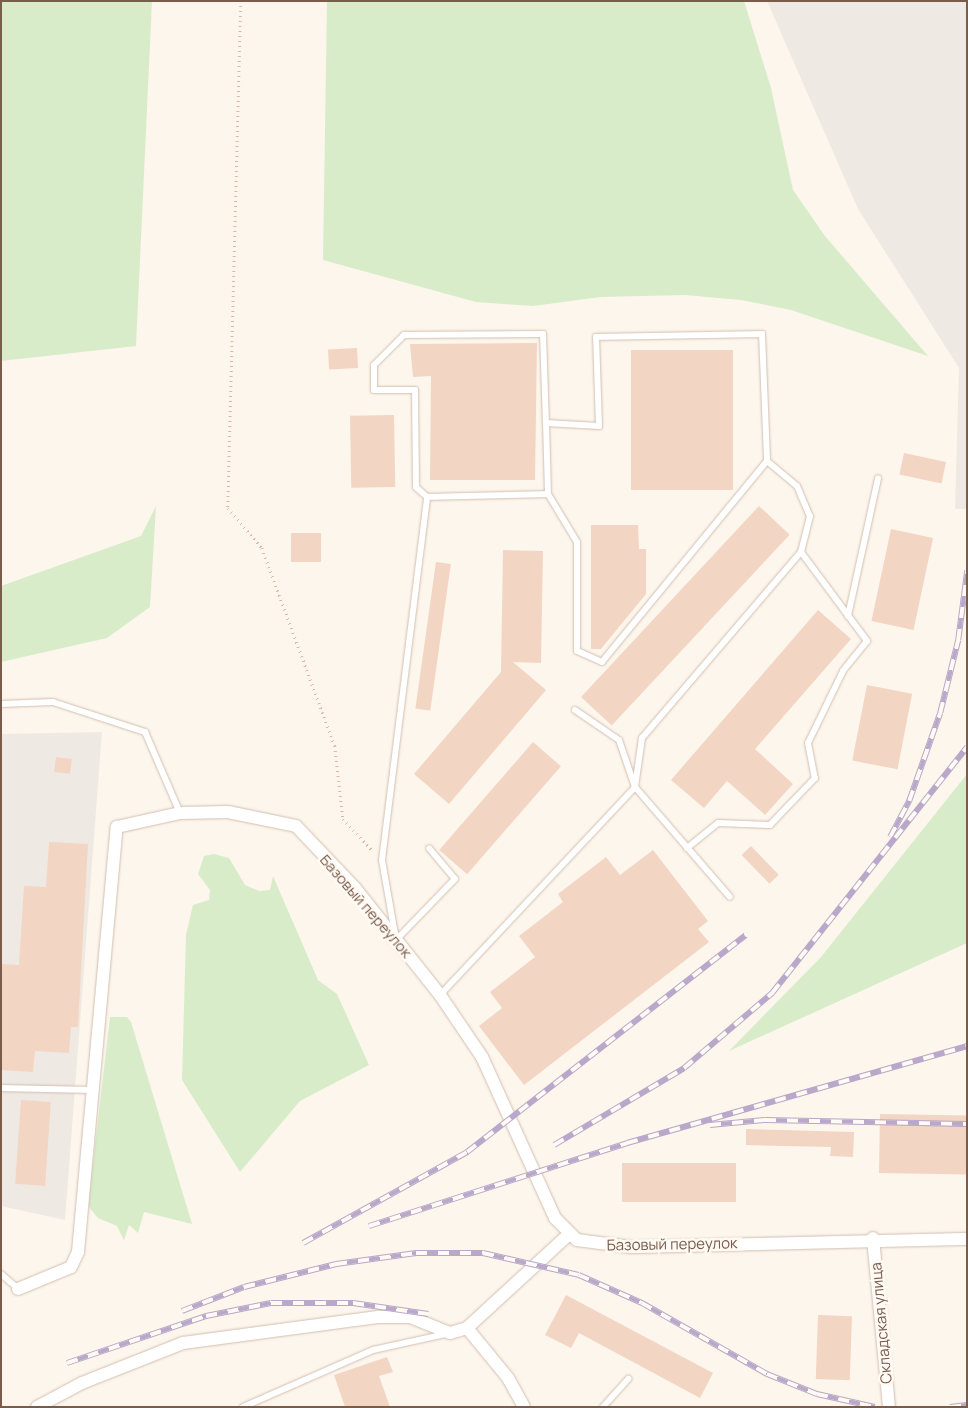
<!DOCTYPE html>
<meta charset="utf-8">
<style>
body{margin:0}
#map{position:relative;width:968px;height:1408px;overflow:hidden;background:#fdf6ec;font-family:Manrope,sans-serif}
div>[style]{position:absolute}
.industrial>*{inset:0;background:#efe9e4}
.green>*{inset:0;background:#d8ecc9}
.building>*{inset:0;background:#f3d5c3;transform-origin:0 0}
.path>*{height:2.5px;margin-top:-1.25px;transform-origin:0;background:repeating-linear-gradient(90deg,#d9b8a5 0 1px,transparent 0 5px)}
.roads{filter:drop-shadow(0 0 1px #d1beb0) drop-shadow(0 0 1px #d1beb0)}
.service>*{height:6px;margin:-3px;padding:0 3px;transform-origin:3px;border-radius:3px;background:#fff}
.minor>*{height:12px;margin:-6px;padding:0 6px;transform-origin:6px;border-radius:6px;background:#fff}
.rail>*{height:5.5px;margin-top:-2.75px;transform-origin:0;background:repeating-linear-gradient(90deg,#fffaf3 0 11px,#b9a8c9 0 22px);box-sizing:border-box;border-block:1px solid #b9a8c9}
span{translate:-50% -50%;white-space:nowrap;text-align:center;line-height:1.15;-webkit-text-stroke:5px #fffaf3;paint-order:stroke}
.street-label{font-size:15px;color:#7a5c4d}
.frame{position:absolute;inset:0;border:2px solid #7a5c4d;pointer-events:none}
</style>
<div id="map">
<div class="industrial">
<div style="clip-path:polygon(767px 1px,967px 1px,967px 509px,955px 509px,959px 368px,858px 209px)"></div>
<div style="clip-path:polygon(102px 732px,65px 1220px,1px 1206px,1px 734px)"></div>
</div>
<div class="green">
<div style="clip-path:polygon(1px 1px,152px 1px,136px 346px,1px 361px)"></div>
<div style="clip-path:polygon(327px 1px,744px 1px,771px 88px,793px 190px,825px 236px,928px 356px,791px 310px,741px 300px,685px 295px,601px 297px,533px 306px,476px 302px,323px 260px)"></div>
<div style="clip-path:polygon(156px 506px,150px 607px,107px 638px,1px 662px,1px 586px,141px 536px)"></div>
<div style="clip-path:polygon(967px 774px,967px 943px,729px 1051px,821px 957px)"></div>
<div style="clip-path:polygon(214px 854px,229px 858px,245px 885px,259px 891px,270px 890px,273px 876px,318px 980px,337px 994px,369px 1065px,300px 1101px,240px 1172px,182px 1080px,186px 935px,193px 905px,209px 900px,210px 890px,198px 874px,204px 856px)"></div>
<div style="clip-path:polygon(110px 1017px,127px 1017px,131px 1022px,192px 1224px,144px 1212px,138px 1233px,129px 1225px,124px 1240px,117px 1226px,98px 1218px,88px 1206px)"></div>
</div>
<div class="building">
<div style="clip-path:polygon(537px 343px,535px 480px,430px 480px,431px 376px,413px 377px,410px 344px)"></div>
<div style="left:357px;top:348px;width:20px;height:29px;rotate:87deg"></div>
<div style="left:631px;top:350px;width:102px;height:140px"></div>
<div style="left:394px;top:415px;width:72px;height:44px;rotate:89deg"></div>
<div style="left:904px;top:453px;width:43px;height:22px;rotate:12deg"></div>
<div style="left:759px;top:506px;width:42px;height:261px;rotate:43deg"></div>
<div style="clip-path:polygon(591px 525px,638px 525px,639px 549px,646px 549px,646px 594px,601px 649px,591px 649px)"></div>
<div style="left:891px;top:529px;width:43px;height:94px;rotate:12deg"></div>
<div style="left:291px;top:533px;width:30px;height:29px"></div>
<div style="clip-path:polygon(503px 550px,543px 551px,541px 663px,513px 662px,546px 690px,449px 804px,414px 774px,501px 672px)"></div>
<div style="left:436px;top:562px;width:15px;height:148px;rotate:8deg"></div>
<div style="clip-path:polygon(818px 610px,851px 639px,755px 749px,793px 784px,765px 815px,727px 781px,704px 808px,671px 780px)"></div>
<div style="left:867px;top:685px;width:46px;height:77px;rotate:11deg"></div>
<div style="left:533px;top:742px;width:37px;height:143px;rotate:41deg"></div>
<div style="left:56px;top:757px;width:16px;height:15px;rotate:7deg"></div>
<div style="clip-path:polygon(49px 842px,88px 844px,78px 1027px,71px 1027px,69px 1053px,35px 1051px,33px 1072px,1px 1070px,1px 964px,19px 965px,24px 886px,46px 887px)"></div>
<div style="left:751px;top:846px;width:40px;height:13px;rotate:46deg"></div>
<div style="clip-path:polygon(653px 850px,708px 921px,698px 929px,709px 942px,524px 1085px,479px 1026px,502px 1008px,490px 992px,535px 957px,519px 936px,563px 902px,558px 894px,606px 857px,620px 875px)"></div>
<div style="left:21px;top:1100px;width:30px;height:84px;rotate:4deg"></div>
<div style="left:880px;top:1114px;width:87px;height:59px;rotate:1deg"></div>
<div style="clip-path:polygon(746px 1129px,854px 1132px,853px 1157px,830px 1156px,831px 1147px,746px 1145px)"></div>
<div style="left:622px;top:1163px;width:114px;height:39px"></div>
<div style="clip-path:polygon(566px 1295px,713px 1373px,700px 1398px,579px 1333px,571px 1348px,545px 1335px)"></div>
<div style="left:818px;top:1315px;width:34px;height:64px;rotate:2deg"></div>
<div style="clip-path:polygon(387px 1357px,393px 1372px,379px 1376px,390px 1407px,345px 1407px,334px 1375px)"></div>
</div>
<div class="path">
<div style="left:241px;top:1px;width:507px;rotate:91.47deg"></div>
<div style="left:228px;top:508px;width:52px;rotate:49.6deg"></div>
<div style="left:262px;top:548px;width:211px;rotate:69.8deg"></div>
<div style="left:335px;top:746px;width:73px;rotate:83.7deg"></div>
<div style="left:343px;top:819px;width:42px;rotate:46.9deg"></div>
</div>
<div class="roads">
<div class="service">
<div style="left:767px;top:461px;width:260px;rotate:129.4deg"></div>
<div style="left:602px;top:662px;width:27px;rotate:-156deg"></div>
<div style="left:577px;top:651px;width:109px;rotate:-90deg"></div>
<div style="left:577px;top:542px;width:56px;rotate:-121.1deg"></div>
<div style="left:548px;top:494px;width:71px;rotate:-91.6deg"></div>
<div style="left:546px;top:423px;width:53px;rotate:3.2deg"></div>
<div style="left:599px;top:426px;width:89px;rotate:-91.9deg"></div>
<div style="left:596px;top:337px;width:166px;rotate:-1deg"></div>
<div style="left:762px;top:334px;width:127px;rotate:87.7deg"></div>
<div style="left:767px;top:461px;width:39px;rotate:40deg"></div>
<div style="left:797px;top:486px;width:33px;rotate:67deg"></div>
<div style="left:810px;top:516px;width:37px;rotate:104deg"></div>
<div style="left:427px;top:497px;width:15px;rotate:-138deg"></div>
<div style="left:416px;top:487px;width:97px;rotate:-90.6deg"></div>
<div style="left:415px;top:390px;width:41px;rotate:180deg"></div>
<div style="left:374px;top:390px;width:25px;rotate:-90deg"></div>
<div style="left:374px;top:365px;width:42px;rotate:-45deg"></div>
<div style="left:404px;top:335px;width:139px;rotate:-0.4deg"></div>
<div style="left:543px;top:334px;width:89px;rotate:88.1deg"></div>
<div style="left:848px;top:616px;width:141px;rotate:-77.7deg"></div>
<div style="left:1px;top:704px;width:52px;rotate:-2.2deg"></div>
<div style="left:53px;top:702px;width:97px;rotate:18.1deg"></div>
<div style="left:145px;top:732px;width:88px;rotate:66.6deg"></div>
<div style="left:575px;top:710px;width:53px;rotate:34.3deg"></div>
<div style="left:619px;top:740px;width:50px;rotate:71.2deg"></div>
<div style="left:635px;top:787px;width:145px;rotate:49.2deg"></div>
<div style="left:395px;top:934px;width:75px;rotate:-100deg"></div>
<div style="left:382px;top:860px;width:366px;rotate:-82.9deg"></div>
<div style="left:427px;top:497px;width:121px;rotate:-1.4deg"></div>
<div style="left:396px;top:940px;width:85px;rotate:-46deg"></div>
<div style="left:455px;top:879px;width:40px;rotate:-130deg"></div>
<div style="left:440px;top:995px;width:285px;rotate:-46.8deg"></div>
<div style="left:635px;top:787px;width:49px;rotate:-81.9deg"></div>
<div style="left:642px;top:738px;width:245px;rotate:-49.5deg"></div>
<div style="left:801px;top:552px;width:111px;rotate:53.4deg"></div>
<div style="left:867px;top:641px;width:38px;rotate:129deg"></div>
<div style="left:843px;top:671px;width:80px;rotate:115.9deg"></div>
<div style="left:808px;top:743px;width:36px;rotate:79deg"></div>
<div style="left:815px;top:778px;width:65px;rotate:133.8deg"></div>
<div style="left:770px;top:825px;width:52px;rotate:-177.8deg"></div>
<div style="left:718px;top:823px;width:40px;rotate:141deg"></div>
<div style="left:1px;top:1088px;width:89px;rotate:1.3deg"></div>
<div style="left:1px;top:1274px;width:23px;rotate:41deg"></div>
<div style="left:243px;top:1407px;width:142px;rotate:-23.7deg"></div>
<div style="left:373px;top:1350px;width:75px;rotate:-12.4deg"></div>
<div style="left:603px;top:1407px;width:38px;rotate:-48deg"></div>
</div>
<div class="minor">
<div style="left:873px;top:1238px;width:170px;rotate:84.6deg"></div>
<div style="left:18px;top:1289px;width:57px;rotate:-22.5deg"></div>
<div style="left:71px;top:1267px;width:17px;rotate:-65deg"></div>
<div style="left:78px;top:1252px;width:427px;rotate:-84.8deg"></div>
<div style="left:117px;top:827px;width:65px;rotate:-12.5deg"></div>
<div style="left:180px;top:813px;width:48px;rotate:-1.2deg"></div>
<div style="left:228px;top:812px;width:69px;rotate:11.6deg"></div>
<div style="left:296px;top:826px;width:86px;rotate:46.4deg"></div>
<div style="left:355px;top:888px;width:137px;rotate:51.5deg"></div>
<div style="left:440px;top:995px;width:75px;rotate:55.9deg"></div>
<div style="left:482px;top:1057px;width:177px;rotate:65.6deg"></div>
<div style="left:555px;top:1218px;width:31px;rotate:45deg"></div>
<div style="left:577px;top:1240px;width:54px;rotate:7.4deg"></div>
<div style="left:631px;top:1247px;width:336px;rotate:-1.4deg"></div>
<div style="left:467px;top:1328px;width:65px;rotate:50.6deg"></div>
<div style="left:508px;top:1378px;width:33px;rotate:61deg"></div>
<div style="left:37px;top:1407px;width:51px;rotate:-28.1deg"></div>
<div style="left:82px;top:1383px;width:109px;rotate:-21.6deg"></div>
<div style="left:183px;top:1343px;width:198px;rotate:-7.6deg"></div>
<div style="left:379px;top:1317px;width:31px"></div>
<div style="left:410px;top:1317px;width:43px;rotate:21.8deg"></div>
<div style="left:450px;top:1333px;width:18px;rotate:-16deg"></div>
<div style="left:467px;top:1328px;width:137px;rotate:-42.6deg"></div>
</div>
</div>
<div class="rail">
<div style="left:890px;top:837px;width:41px;rotate:-62.2deg"></div>
<div style="left:909px;top:801px;width:93px;rotate:-70.6deg"></div>
<div style="left:940px;top:713px;width:75px;rotate:-76.1deg"></div>
<div style="left:958px;top:640px;width:70px;rotate:-82.6deg"></div>
<div style="left:710px;top:1125px;width:55px;rotate:-5.2deg"></div>
<div style="left:765px;top:1120px;width:202px;rotate:1.1deg"></div>
<div style="left:554px;top:1145px;width:151px;rotate:-30.6deg"></div>
<div style="left:684px;top:1068px;width:116px;rotate:-40.4deg"></div>
<div style="left:772px;top:993px;width:314px;rotate:-51.6deg"></div>
<div style="left:369px;top:1226px;width:271px;rotate:-17.8deg"></div>
<div style="left:627px;top:1143px;width:354px;rotate:-15.9deg"></div>
<div style="left:303px;top:1243px;width:188px;rotate:-29deg"></div>
<div style="left:467px;top:1152px;width:353px;rotate:-37.9deg"></div>
<div style="left:182px;top:1311px;width:66px;rotate:-21.2deg"></div>
<div style="left:244px;top:1287px;width:95px;rotate:-14deg"></div>
<div style="left:336px;top:1264px;width:81px;rotate:-7.8deg"></div>
<div style="left:416px;top:1253px;width:67px"></div>
<div style="left:483px;top:1253px;width:98px;rotate:12.9deg"></div>
<div style="left:579px;top:1275px;width:69px;rotate:24deg"></div>
<div style="left:642px;top:1303px;width:144px;rotate:29.6deg"></div>
<div style="left:767px;top:1374px;width:54px;rotate:21.8deg"></div>
<div style="left:817px;top:1394px;width:59px;rotate:12.6deg"></div>
<div style="left:67px;top:1363px;width:147px;rotate:-18.7deg"></div>
<div style="left:206px;top:1316px;width:66px;rotate:-11.3deg"></div>
<div style="left:271px;top:1303px;width:82px"></div>
<div style="left:353px;top:1303px;width:76px;rotate:8.3deg"></div>
<div style="left:950px;top:1407px;width:17px;rotate:-7deg"></div>
</div>
<div class="street-label">
<span style="left:366px;top:906px;rotate:49deg">Базовый переулок</span>
<span style="left:672px;top:1244px;rotate:-1deg">Базовый переулок</span>
<span style="left:881px;top:1323px;rotate:-95deg">Складская улица</span>
</div>
<div class="frame"></div>
</div>
